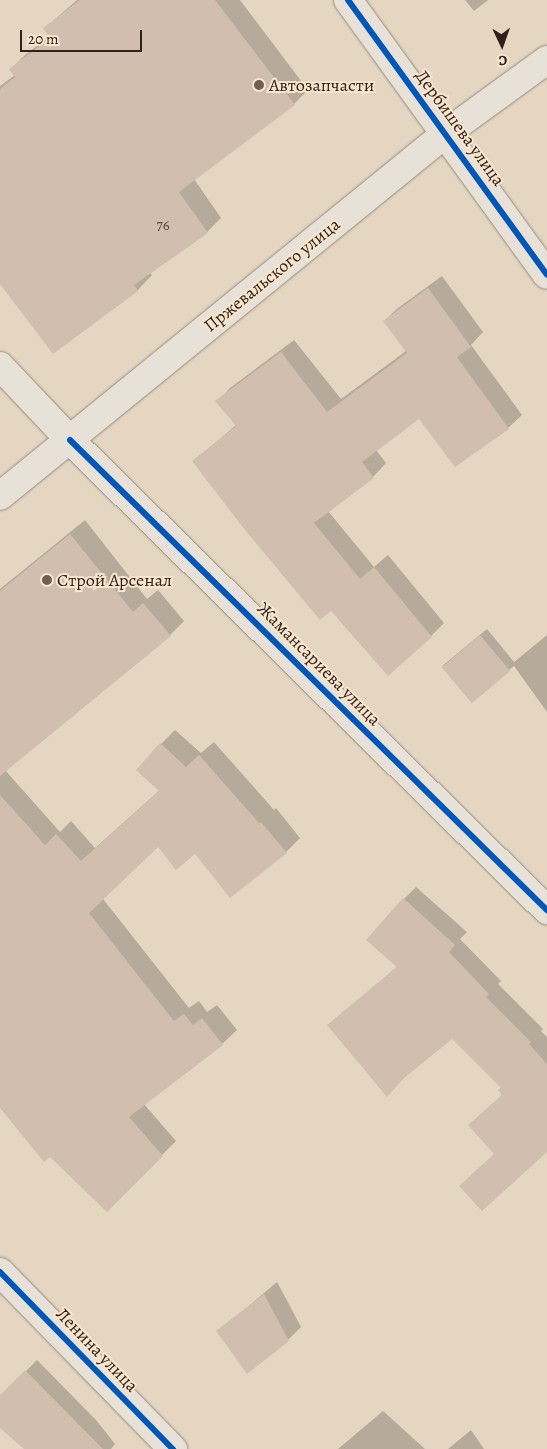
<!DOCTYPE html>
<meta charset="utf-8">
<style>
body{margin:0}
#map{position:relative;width:547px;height:1449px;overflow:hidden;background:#e4d6c1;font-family:Alegreya,serif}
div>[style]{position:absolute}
.shadow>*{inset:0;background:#0003}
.building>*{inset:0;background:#d1beaf;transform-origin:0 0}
.roads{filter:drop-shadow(0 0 1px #968c7f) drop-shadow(0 0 1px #968c7f)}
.street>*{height:28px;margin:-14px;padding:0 14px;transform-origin:14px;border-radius:14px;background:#e8e1d7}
.secondary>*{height:28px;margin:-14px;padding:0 14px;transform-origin:14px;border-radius:14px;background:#e8e1d7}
.cycleway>*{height:6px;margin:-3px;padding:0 3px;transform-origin:3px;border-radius:3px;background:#0057b8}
.dots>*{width:14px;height:14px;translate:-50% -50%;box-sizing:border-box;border:2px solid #f7e6cd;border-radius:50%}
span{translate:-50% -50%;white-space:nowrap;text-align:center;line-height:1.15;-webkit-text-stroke:4px #f7e6cd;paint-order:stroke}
.number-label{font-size:15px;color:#58483e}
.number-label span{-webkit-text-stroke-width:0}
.poi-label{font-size:18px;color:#302018}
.left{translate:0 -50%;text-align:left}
.street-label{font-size:18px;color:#302018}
.north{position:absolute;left:477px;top:20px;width:50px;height:50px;-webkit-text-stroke:4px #f7e6cd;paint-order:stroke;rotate:177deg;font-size:14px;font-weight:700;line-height:20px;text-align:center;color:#302018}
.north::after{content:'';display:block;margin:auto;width:18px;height:22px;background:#302018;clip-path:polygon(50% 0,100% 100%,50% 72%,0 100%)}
.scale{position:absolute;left:20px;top:30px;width:122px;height:22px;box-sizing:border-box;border:2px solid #302018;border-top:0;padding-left:6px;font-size:15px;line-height:18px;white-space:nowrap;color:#302018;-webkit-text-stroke:4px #f7e6cd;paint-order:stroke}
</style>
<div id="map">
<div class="shadow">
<div style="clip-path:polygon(77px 0,240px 0,308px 90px,294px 104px,194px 179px,221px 218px,207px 232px,150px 273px,152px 275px,138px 290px,53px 352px,0 280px,0 86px,15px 75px,11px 69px,25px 55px,50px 36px,45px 28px)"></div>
<div style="clip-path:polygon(465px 0,488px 0,474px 11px)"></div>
<div style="clip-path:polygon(442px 276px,483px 332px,471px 345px,522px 415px,508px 428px,455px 466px,419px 417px,376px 450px,386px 463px,373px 477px,328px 511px,374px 567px,388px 555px,444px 623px,431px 636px,332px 609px,194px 461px,236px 425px,217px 402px,230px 388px,294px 340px,341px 399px,406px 351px,384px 321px,398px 308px)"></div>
<div style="clip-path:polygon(85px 520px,147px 599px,158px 590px,184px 621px,170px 635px,5px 770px,60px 832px,71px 821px,95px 848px,160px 790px,161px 744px,175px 730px,201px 753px,214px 742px,274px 810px,276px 808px,300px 838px,286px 852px,195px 852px,158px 846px,103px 899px,189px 1008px,199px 1001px,207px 1012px,217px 1005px,237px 1030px,222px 1044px,144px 1104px,176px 1141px,107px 1210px,0 1104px,0 589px)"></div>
<div style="clip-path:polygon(487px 629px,514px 662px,547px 635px,547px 712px,514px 666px,509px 670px,442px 666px)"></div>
<div style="clip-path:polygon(416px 887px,467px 932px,460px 939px,501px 981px,498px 984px,543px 1029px,541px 1031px,547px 1037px,547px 1150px,495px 1153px,502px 1088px,452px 1038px,329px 1025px,398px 966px,404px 899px)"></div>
<div style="clip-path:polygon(277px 1282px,301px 1327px,288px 1340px,218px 1332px)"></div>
<div style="clip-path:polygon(37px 1360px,96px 1420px,115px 1444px,111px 1449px,26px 1449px,0 1427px,0 1397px)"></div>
<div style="clip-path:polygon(383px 1411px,425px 1449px,338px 1449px)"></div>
<div style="clip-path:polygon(471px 1430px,484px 1449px,448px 1449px)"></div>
</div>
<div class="building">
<div style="clip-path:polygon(80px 0,215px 0,295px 105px,179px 192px,208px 233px,134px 285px,138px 291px,53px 354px,0 284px,0 89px,15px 77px,9px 69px,50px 38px,43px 28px)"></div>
<div style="clip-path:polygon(428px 288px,471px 347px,457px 357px,509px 429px,455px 467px,419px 419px,362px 462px,374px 478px,314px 523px,360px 579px,374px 567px,432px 637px,388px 676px,331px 611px,320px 620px,245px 530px,192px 461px,236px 426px,215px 401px,281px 352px,327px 412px,407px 353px,383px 321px)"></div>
<div style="clip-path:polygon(70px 534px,133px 612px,143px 603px,171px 636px,0 776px,0 591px)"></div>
<div style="left:480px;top:635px;width:47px;height:50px;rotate:50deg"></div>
<div style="clip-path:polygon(160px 743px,186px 767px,199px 755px,259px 823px,261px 822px,287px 853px,230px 898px,195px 854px,176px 870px,158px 847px,89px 913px,174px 1021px,184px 1014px,193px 1025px,202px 1018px,223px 1045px,129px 1117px,163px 1156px,107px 1212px,50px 1157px,44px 1162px,0 1108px,0 795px,45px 845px,56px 834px,81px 861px,159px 791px,136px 770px)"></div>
<div style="clip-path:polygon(403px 898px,455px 945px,449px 952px,489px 994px,486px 997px,531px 1042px,529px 1044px,547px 1064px,547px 1152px,482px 1211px,459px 1186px,494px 1154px,468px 1125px,502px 1095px,498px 1090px,501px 1088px,452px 1039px,403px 1079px,387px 1097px,327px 1025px,397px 967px,366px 940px)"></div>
<div style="clip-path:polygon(264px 1294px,289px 1341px,247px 1374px,216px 1331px)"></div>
<div style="clip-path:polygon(25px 1370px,103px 1449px,24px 1449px,0 1428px,0 1395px)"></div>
</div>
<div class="roads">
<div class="street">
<div style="left:348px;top:0;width:339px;rotate:54.1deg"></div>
<div style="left:70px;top:440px;width:670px;rotate:44.58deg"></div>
<div style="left:0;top:1272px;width:248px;rotate:45.7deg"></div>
</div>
<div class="secondary">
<div style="left:0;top:366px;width:102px;rotate:46.6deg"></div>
<div style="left:0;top:496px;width:574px;rotate:-39.13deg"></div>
<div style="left:445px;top:134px;width:126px;rotate:-36deg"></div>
</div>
</div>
<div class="cycleway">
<div style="left:348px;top:0;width:339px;rotate:54.1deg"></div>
<div style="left:70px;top:440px;width:670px;rotate:44.58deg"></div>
<div style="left:0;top:1272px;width:248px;rotate:45.7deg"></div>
</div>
<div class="dots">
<div style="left:259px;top:85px;background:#6f6053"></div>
<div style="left:47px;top:580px;background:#6f6053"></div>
</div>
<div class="number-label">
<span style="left:163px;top:226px">76</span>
</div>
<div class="poi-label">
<span class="left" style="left:269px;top:85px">Автозапчасти</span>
<span class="left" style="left:57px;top:580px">Строй Арсенал</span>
</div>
<div class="street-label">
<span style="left:460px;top:128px;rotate:54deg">Дербишева улица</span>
<span style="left:272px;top:275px;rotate:-39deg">Пржевальского улица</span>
<span style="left:319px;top:664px;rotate:45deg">Жамансариева улица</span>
<span style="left:97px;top:1350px;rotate:46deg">Ленина улица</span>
</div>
<div class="north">С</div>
<div class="scale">20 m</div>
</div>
